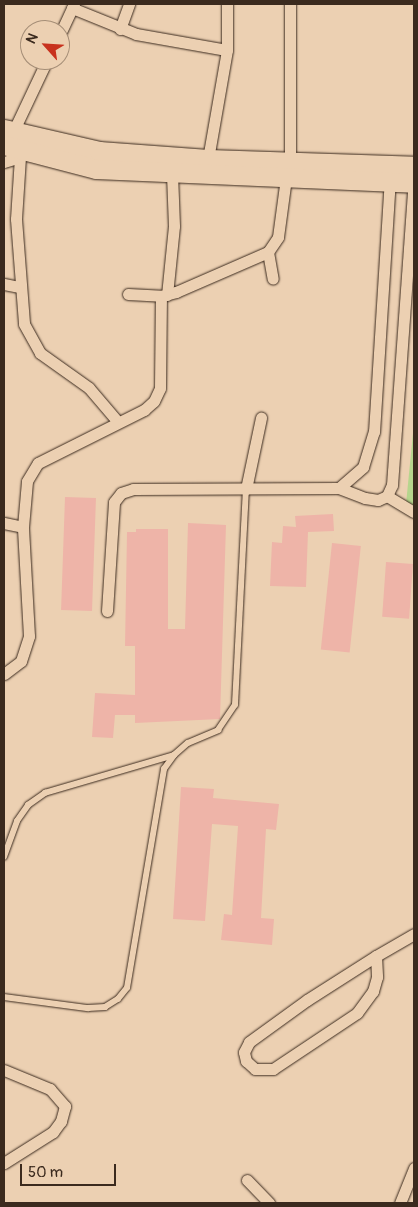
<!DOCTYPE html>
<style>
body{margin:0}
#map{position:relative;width:418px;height:1207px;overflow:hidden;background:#ecd0b2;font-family:Pangolin,sans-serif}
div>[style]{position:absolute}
.green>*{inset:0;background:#b6d58d}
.building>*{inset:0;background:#eeb4a8;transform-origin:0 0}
.roads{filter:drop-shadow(0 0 1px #3b2a1e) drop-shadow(0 0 1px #3b2a1e)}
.service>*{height:5.5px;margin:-2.75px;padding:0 2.75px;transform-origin:2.75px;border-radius:2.75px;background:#ecd0b2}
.minor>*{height:11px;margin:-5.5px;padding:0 5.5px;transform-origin:5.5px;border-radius:5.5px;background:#ecd0b2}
.primary>*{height:19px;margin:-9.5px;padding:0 9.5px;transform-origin:9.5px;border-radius:9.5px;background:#ecd0b2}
span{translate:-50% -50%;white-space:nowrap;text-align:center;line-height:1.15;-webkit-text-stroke:4px #ecd0b2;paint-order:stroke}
.frame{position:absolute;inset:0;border:5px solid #3b2a1e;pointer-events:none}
.north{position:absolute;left:20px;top:20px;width:50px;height:50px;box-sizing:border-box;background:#ecd0b2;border:1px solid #a58e77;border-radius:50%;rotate:296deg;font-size:14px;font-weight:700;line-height:20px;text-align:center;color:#3b2a1e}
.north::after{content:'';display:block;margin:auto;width:18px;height:22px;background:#c8321e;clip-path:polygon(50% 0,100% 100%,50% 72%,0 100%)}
.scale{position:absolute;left:20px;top:1164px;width:96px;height:22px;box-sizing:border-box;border:2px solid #3b2a1e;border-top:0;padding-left:6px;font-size:15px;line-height:18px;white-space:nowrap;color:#3b2a1e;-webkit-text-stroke:4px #ecd0b2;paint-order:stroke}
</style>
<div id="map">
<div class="green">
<div style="clip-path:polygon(414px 423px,414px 508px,406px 504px)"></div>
</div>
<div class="building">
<div style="left:65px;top:497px;width:31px;height:113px;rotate:2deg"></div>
<div style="clip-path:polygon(333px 514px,334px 531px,308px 532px,306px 587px,270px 586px,272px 542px,282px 543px,283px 526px,296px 527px,295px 516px)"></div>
<div style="clip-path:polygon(188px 523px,226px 525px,220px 719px,135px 723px,135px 715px,115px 715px,113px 738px,92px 737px,95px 693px,135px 695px,135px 646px,125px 646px,127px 532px,136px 532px,136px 529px,168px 529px,168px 629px,185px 629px)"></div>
<div style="left:332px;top:543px;width:29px;height:107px;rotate:6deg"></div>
<div style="left:386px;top:562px;width:27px;height:55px;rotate:4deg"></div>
<div style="clip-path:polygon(181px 787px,214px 789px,213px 798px,279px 804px,276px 830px,266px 829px,261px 918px,274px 919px,272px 945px,221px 940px,224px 914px,232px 915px,238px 826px,212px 824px,205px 921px,173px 919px)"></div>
</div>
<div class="roads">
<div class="service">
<div style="left:4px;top:857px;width:38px;rotate:-70deg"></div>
<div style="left:17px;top:821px;width:19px;rotate:-55deg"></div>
<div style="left:28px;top:805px;width:21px;rotate:-35deg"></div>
<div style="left:45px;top:793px;width:134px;rotate:-16.4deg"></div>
<div style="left:4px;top:997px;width:85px;rotate:7.5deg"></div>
<div style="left:88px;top:1008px;width:17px;rotate:-3deg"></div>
<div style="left:105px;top:1007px;width:15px;rotate:-32deg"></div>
<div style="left:118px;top:999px;width:14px;rotate:-51deg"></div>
<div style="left:127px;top:988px;width:222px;rotate:-80.4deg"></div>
<div style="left:164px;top:769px;width:17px;rotate:-54deg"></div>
<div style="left:174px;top:755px;width:18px;rotate:-41deg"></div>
<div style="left:188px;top:743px;width:33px;rotate:-23deg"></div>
<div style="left:218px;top:730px;width:30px;rotate:-56deg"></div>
<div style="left:235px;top:705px;width:216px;rotate:-87.1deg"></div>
</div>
<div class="minor">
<div style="left:290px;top:4px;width:159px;rotate:90deg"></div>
<div style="left:72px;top:8px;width:69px;rotate:22.1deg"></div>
<div style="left:136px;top:34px;width:92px;rotate:10deg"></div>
<div style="left:120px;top:29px;width:27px;rotate:-70deg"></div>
<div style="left:60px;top:34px;width:33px;rotate:-65deg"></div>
<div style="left:13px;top:132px;width:80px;rotate:-64.7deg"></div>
<div style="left:20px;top:157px;width:62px;rotate:93.7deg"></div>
<div style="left:16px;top:219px;width:105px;rotate:85.6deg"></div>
<div style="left:24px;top:324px;width:33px;rotate:61deg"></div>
<div style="left:40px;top:353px;width:60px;rotate:35.5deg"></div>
<div style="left:89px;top:388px;width:45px;rotate:49.5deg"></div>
<div style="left:208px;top:159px;width:111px;rotate:-80.1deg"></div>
<div style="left:227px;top:50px;width:46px;rotate:-90deg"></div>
<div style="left:4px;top:162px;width:17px;rotate:-17deg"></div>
<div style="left:20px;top:157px;width:5px;rotate:-79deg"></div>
<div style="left:268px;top:252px;width:27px;rotate:80deg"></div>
<div style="left:4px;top:284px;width:16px;rotate:11deg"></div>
<div style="left:128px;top:294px;width:33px;rotate:3deg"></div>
<div style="left:161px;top:296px;width:16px;rotate:-15deg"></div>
<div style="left:176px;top:292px;width:100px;rotate:-23.5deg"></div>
<div style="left:268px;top:252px;width:18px;rotate:-56deg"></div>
<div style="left:278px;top:237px;width:60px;rotate:-82.3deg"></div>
<div style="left:167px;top:295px;width:69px;rotate:-84.2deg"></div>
<div style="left:174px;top:226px;width:51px;rotate:-92.2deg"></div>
<div style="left:339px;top:488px;width:32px;rotate:-41deg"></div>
<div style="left:363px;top:467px;width:37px;rotate:-73deg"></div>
<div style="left:374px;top:432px;width:256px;rotate:-86.4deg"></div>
<div style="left:246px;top:489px;width:73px;rotate:-78.1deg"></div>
<div style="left:387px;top:496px;width:31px;rotate:31deg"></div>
<div style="left:4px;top:523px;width:19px;rotate:12deg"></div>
<div style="left:107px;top:611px;width:109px;rotate:-86.3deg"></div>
<div style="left:114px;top:502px;width:11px;rotate:-52deg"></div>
<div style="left:121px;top:493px;width:13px;rotate:-18deg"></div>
<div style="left:133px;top:489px;width:206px;rotate:-0.3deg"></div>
<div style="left:339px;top:488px;width:28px;rotate:21deg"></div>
<div style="left:365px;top:498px;width:13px;rotate:9deg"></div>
<div style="left:378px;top:500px;width:10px;rotate:-24deg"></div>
<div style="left:387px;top:496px;width:12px;rotate:-66deg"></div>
<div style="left:392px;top:485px;width:309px;rotate:-85.9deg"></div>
<div style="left:4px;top:674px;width:21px;rotate:-37deg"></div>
<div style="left:21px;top:661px;width:26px;rotate:-72deg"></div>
<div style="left:29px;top:636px;width:109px;rotate:-93.2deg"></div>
<div style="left:23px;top:527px;width:46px;rotate:-85deg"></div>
<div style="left:27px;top:481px;width:21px;rotate:-59deg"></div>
<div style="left:38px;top:463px;width:119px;rotate:-26.6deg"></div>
<div style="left:144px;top:410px;width:13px;rotate:-42deg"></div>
<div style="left:154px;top:401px;width:14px;rotate:-65deg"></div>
<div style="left:160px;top:388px;width:92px;rotate:-89.4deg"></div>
<div style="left:376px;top:956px;width:21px;rotate:87deg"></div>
<div style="left:377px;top:977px;width:15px;rotate:106deg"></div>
<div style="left:373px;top:991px;width:27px;rotate:126deg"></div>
<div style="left:357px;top:1013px;width:101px;rotate:146.3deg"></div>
<div style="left:273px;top:1069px;width:18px;rotate:180deg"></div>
<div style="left:255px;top:1069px;width:12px;rotate:-138deg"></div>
<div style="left:246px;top:1061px;width:9px;rotate:-103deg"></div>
<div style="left:244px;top:1052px;width:11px;rotate:-63deg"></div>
<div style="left:249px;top:1042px;width:72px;rotate:-35.9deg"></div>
<div style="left:307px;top:1000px;width:82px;rotate:-32.5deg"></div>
<div style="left:376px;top:956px;width:44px;rotate:-30.1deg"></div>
<div style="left:4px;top:1070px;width:50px;rotate:22.4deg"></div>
<div style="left:50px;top:1089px;width:23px;rotate:49deg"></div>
<div style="left:65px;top:1106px;width:16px;rotate:105deg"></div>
<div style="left:61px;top:1121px;width:14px;rotate:126deg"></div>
<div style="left:53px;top:1132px;width:58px;rotate:147.7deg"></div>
<div style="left:247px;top:1180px;width:32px;rotate:46deg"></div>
<div style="left:400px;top:1203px;width:38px;rotate:-68deg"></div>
</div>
<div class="primary">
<div style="left:4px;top:129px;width:98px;rotate:13deg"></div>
<div style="left:99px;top:151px;width:109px;rotate:4.2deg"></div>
<div style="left:208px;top:159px;width:206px;rotate:1.9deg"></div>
<div style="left:4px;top:145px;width:95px;rotate:14.6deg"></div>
<div style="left:96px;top:169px;width:318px;rotate:2.5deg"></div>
</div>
</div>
<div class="frame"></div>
<div class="north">N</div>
<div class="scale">50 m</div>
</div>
